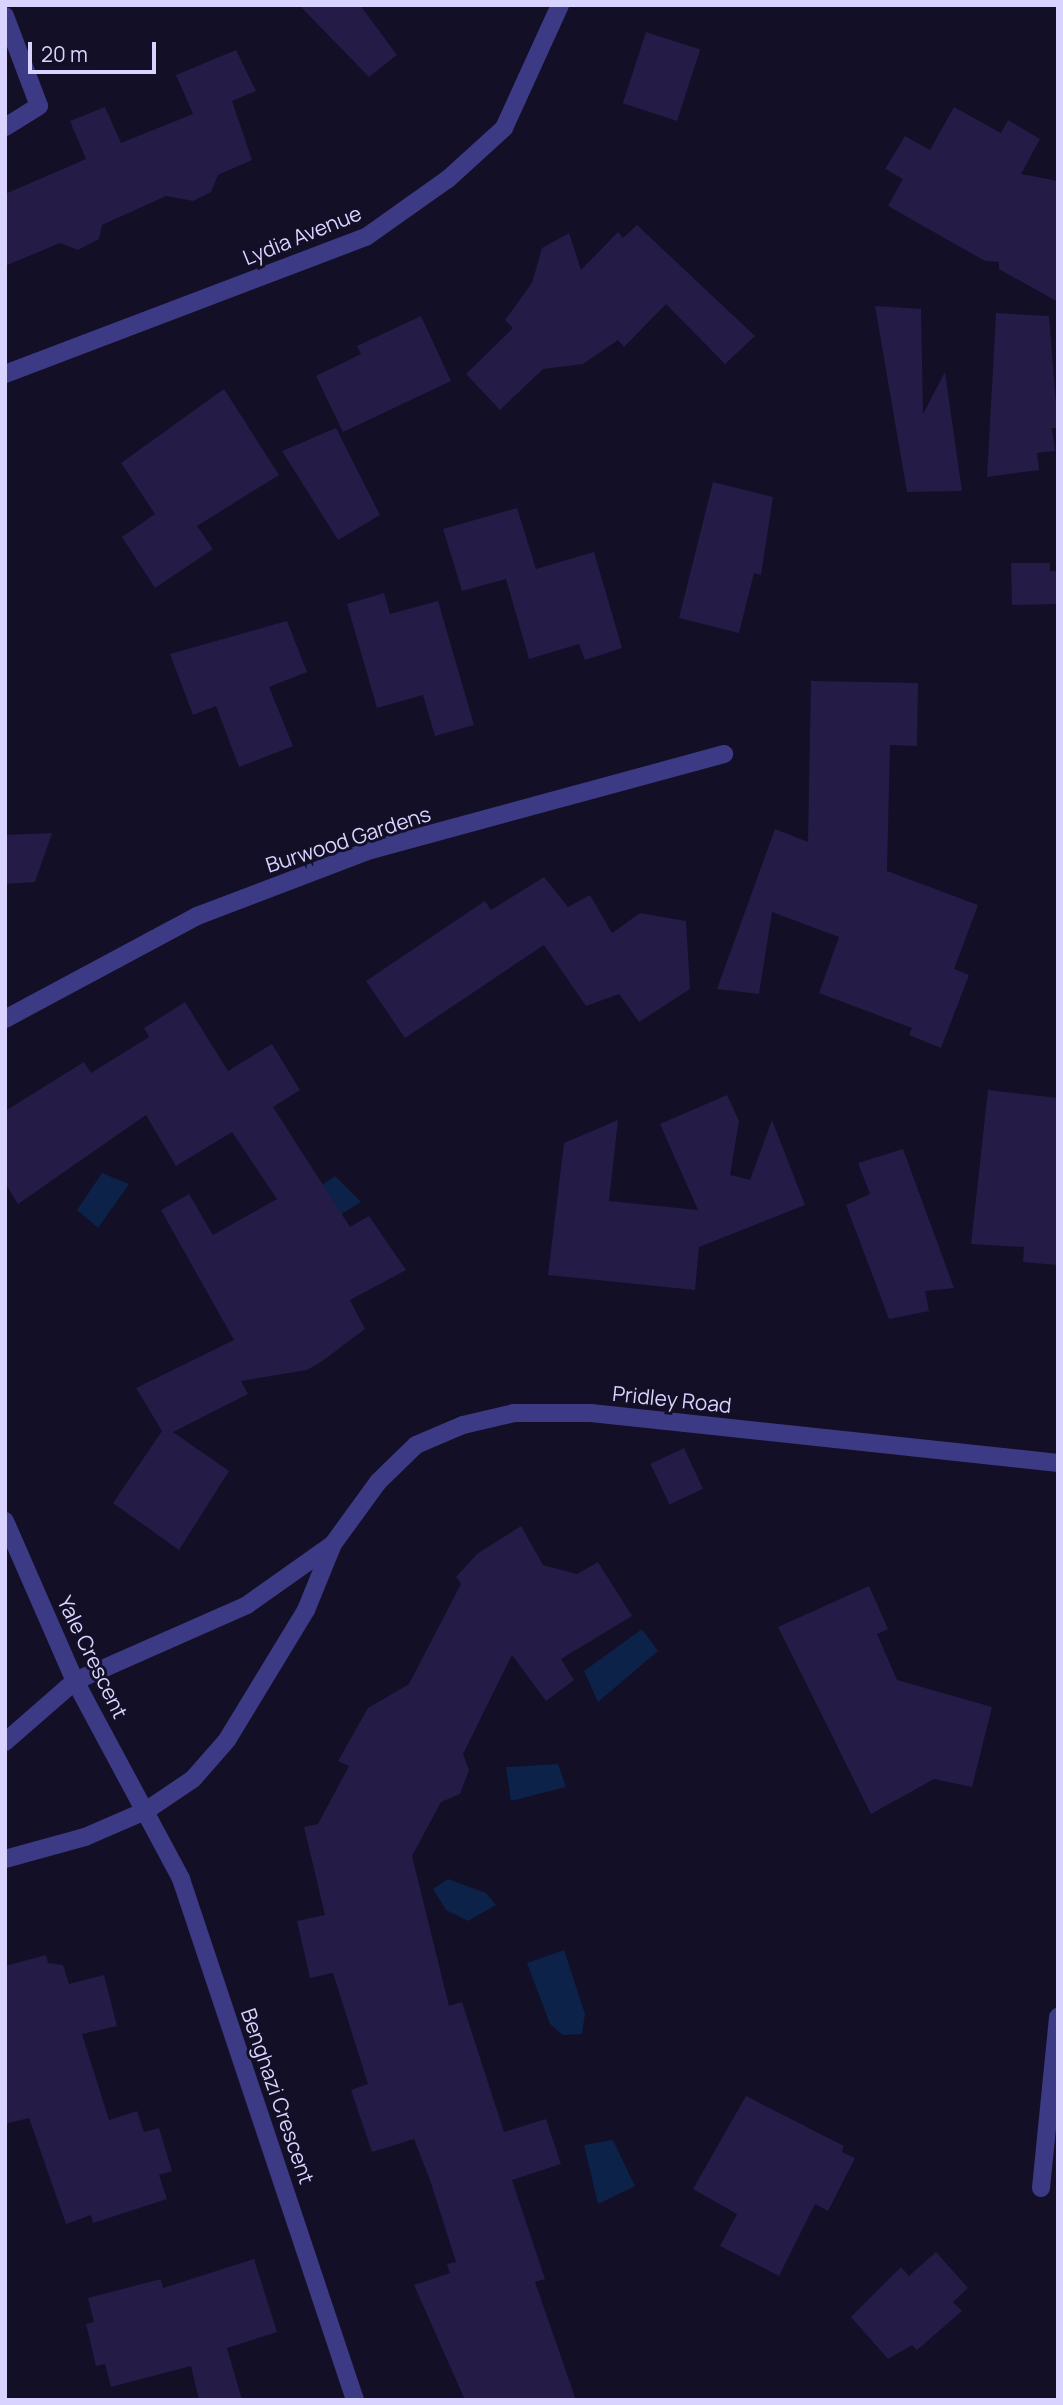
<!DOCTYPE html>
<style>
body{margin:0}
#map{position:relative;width:1063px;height:2405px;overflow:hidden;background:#130f26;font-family:Manrope,sans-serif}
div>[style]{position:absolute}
.water>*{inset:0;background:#0c2248}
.building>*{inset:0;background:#241b47;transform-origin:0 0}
.minor>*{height:18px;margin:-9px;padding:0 9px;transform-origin:9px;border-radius:9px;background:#3d3a85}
span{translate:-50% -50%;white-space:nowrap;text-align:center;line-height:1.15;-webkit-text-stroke:6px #130f26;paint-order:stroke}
.street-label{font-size:21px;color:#d9d4ff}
.frame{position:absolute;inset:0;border:7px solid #d9d4ff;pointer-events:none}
.scale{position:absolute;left:28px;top:42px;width:128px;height:32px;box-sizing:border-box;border:4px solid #d9d4ff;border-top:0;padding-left:9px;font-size:21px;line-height:24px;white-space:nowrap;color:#d9d4ff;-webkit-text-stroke:5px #130f26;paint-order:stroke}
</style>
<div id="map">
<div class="water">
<div style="clip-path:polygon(102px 1173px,129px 1184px,98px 1228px,77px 1210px)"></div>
<div style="clip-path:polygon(335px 1176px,361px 1202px,308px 1235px,292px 1205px)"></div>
<div style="clip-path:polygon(642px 1629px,658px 1651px,598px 1702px,584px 1671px)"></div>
<div style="clip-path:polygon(558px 1764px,566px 1787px,511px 1801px,506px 1767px)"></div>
<div style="clip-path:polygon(448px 1879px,486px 1893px,496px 1905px,468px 1921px,446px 1910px,433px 1889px)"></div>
<div style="clip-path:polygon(564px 1950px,585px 2014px,582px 2034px,563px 2035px,550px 2024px,527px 1963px)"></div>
<div style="clip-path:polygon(613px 2140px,635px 2186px,598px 2204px,584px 2145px)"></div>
</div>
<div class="building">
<div style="clip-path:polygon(299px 5px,360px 5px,397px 55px,369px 77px)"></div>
<div style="left:646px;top:32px;width:57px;height:75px;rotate:18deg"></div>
<div style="clip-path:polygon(236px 50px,256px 91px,232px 101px,252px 160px,218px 175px,211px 192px,193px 201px,166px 196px,102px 225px,99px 239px,78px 250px,60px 243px,5px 266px,5px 194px,86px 159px,70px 121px,105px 107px,121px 143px,193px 114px,176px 75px)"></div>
<div style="clip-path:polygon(954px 107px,1001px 133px,1008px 120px,1040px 139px,1021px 174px,1058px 181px,1058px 302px,999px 269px,999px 262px,985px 261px,888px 206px,903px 179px,885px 169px,905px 136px,930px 150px)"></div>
<div style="clip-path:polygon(637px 225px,755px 336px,725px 364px,666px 304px,624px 347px,618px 340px,583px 364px,543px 369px,500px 410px,466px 374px,513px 328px,505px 320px,532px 283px,542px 248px,569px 233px,581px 270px,618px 232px,623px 238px)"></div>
<div style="clip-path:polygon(875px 306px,921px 309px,923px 414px,945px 372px,962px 491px,907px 492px)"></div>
<div style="clip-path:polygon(996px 313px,1049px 316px,1058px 428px,1052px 428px,1055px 451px,1037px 453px,1039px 470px,987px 477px)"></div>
<div style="clip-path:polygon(421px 316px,451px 381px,343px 432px,316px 376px,361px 354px,357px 346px)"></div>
<div style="clip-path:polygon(224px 389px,279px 475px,197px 526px,213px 549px,155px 588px,122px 537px,155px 514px,121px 463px)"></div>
<div style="clip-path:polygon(336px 428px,380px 515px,338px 540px,282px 451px)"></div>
<div style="clip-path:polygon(713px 482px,773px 497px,761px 575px,754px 573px,739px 633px,679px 618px)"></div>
<div style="clip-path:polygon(517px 508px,536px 569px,594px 552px,622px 648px,585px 660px,579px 644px,529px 659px,506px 579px,462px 591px,443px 529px)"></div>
<div style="clip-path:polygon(1011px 563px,1050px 563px,1050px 571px,1058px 571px,1058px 604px,1012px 605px)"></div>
<div style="clip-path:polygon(384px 593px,390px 614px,438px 601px,474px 725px,435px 736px,423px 695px,377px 708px,347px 604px)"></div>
<div style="clip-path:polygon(287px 621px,307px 672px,269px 687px,293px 746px,239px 767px,216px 706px,193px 715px,170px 654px)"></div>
<div style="clip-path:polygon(811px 681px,918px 683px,917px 746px,890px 745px,887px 871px,978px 905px,954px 969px,969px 975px,941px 1048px,909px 1035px,912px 1028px,819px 993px,839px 937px,772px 912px,759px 994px,717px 989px,775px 829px,808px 842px)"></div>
<div style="clip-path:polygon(52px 833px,35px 882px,5px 884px,5px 835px)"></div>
<div style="clip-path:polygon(544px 877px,568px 907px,590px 895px,612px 933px,640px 913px,686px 921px,690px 989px,639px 1022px,619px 994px,586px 1006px,544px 945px,405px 1038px,366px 981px,485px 901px,491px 910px)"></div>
<div style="clip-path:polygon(185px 1002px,228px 1071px,272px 1044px,300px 1090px,273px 1107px,350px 1227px,369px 1216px,406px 1270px,350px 1300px,365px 1329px,321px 1362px,307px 1370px,241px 1381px,248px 1394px,173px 1432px,229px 1471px,179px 1550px,113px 1503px,162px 1431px,136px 1388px,234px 1340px,161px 1210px,189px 1194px,213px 1235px,277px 1199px,232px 1132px,176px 1166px,146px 1115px,18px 1204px,5px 1183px,5px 1111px,84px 1062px,91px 1073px,149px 1037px,144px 1028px)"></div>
<div style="clip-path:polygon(988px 1090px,1058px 1098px,1058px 1265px,1023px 1262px,1024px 1247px,971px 1244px)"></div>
<div style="clip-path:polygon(727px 1095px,739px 1121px,730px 1175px,750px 1180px,772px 1120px,805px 1205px,699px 1247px,695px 1290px,548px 1275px,564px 1143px,618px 1120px,609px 1201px,698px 1210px,660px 1124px)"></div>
<div style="clip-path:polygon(903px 1149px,954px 1288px,925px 1291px,929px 1311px,889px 1319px,846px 1205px,870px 1194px,858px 1163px)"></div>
<div style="left:684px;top:1448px;width:45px;height:37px;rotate:65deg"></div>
<div style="clip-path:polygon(521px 1526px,543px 1565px,577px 1574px,598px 1562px,632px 1616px,561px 1659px,574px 1680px,546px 1701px,512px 1655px,463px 1754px,469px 1770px,460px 1794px,441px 1802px,412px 1856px,449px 2006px,462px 2002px,504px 2132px,546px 2119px,561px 2164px,512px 2180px,545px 2279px,535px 2282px,576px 2400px,465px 2400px,414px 2285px,450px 2273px,447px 2264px,456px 2262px,430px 2180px,414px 2139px,372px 2152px,351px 2090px,368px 2084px,333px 1973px,310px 1978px,297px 1921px,325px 1915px,304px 1827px,318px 1824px,349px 1766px,338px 1761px,368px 1708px,409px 1684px,461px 1584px,456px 1577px,477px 1554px)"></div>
<div style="clip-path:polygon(869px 1586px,888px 1629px,877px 1634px,897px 1680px,992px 1707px,972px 1787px,934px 1779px,871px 1814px,778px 1627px)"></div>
<div style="clip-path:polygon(46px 1955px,48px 1963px,63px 1965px,69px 1984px,104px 1975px,117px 2026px,82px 2034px,109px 2120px,137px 2111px,144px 2132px,159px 2128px,172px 2171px,159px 2175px,167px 2199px,93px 2223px,91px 2215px,66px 2224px,29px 2118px,5px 2124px,5px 1966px)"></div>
<div style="clip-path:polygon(746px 2096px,844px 2146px,842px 2152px,855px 2158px,828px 2211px,815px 2204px,779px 2276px,720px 2246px,737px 2214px,693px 2189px)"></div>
<div style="clip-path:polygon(936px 2252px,968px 2288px,953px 2302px,962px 2311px,917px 2350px,912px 2345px,888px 2359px,851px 2317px,901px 2267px,909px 2276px)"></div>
<div style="clip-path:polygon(254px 2259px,277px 2332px,227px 2348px,242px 2400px,199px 2400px,191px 2366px,111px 2387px,105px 2364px,96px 2366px,86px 2324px,94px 2322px,88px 2298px,161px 2279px,163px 2288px)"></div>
</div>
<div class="minor">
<div style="left:5px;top:16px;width:96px;rotate:69.3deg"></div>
<div style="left:39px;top:106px;width:40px;rotate:148deg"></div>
<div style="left:5px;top:374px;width:386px;rotate:-20.8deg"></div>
<div style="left:366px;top:237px;width:100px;rotate:-35.3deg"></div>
<div style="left:448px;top:179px;width:76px;rotate:-42.3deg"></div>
<div style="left:504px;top:128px;width:135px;rotate:-65.5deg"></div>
<div style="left:5px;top:1019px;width:218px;rotate:-28.2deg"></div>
<div style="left:197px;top:916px;width:186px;rotate:-20.8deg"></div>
<div style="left:371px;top:850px;width:366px;rotate:-15.2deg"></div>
<div style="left:5px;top:1521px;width:175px;rotate:66.4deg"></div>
<div style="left:75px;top:1681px;width:225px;rotate:61.8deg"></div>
<div style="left:181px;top:1879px;width:549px;rotate:71.53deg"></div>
<div style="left:5px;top:1742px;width:93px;rotate:-41.1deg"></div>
<div style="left:75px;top:1681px;width:188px;rotate:-23.8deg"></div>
<div style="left:247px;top:1605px;width:105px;rotate:-35.3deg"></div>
<div style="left:5px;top:1859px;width:83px;rotate:-15.4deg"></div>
<div style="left:85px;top:1837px;width:68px;rotate:-23.5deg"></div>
<div style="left:147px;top:1810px;width:55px;rotate:-34deg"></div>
<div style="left:193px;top:1779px;width:52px;rotate:-48.9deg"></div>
<div style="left:227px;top:1740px;width:152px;rotate:-58.7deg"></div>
<div style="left:306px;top:1610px;width:71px;rotate:-67.8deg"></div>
<div style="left:333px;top:1544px;width:77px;rotate:-54deg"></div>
<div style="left:378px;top:1482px;width:53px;rotate:-44.2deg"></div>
<div style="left:416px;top:1445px;width:51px;rotate:-23.1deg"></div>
<div style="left:463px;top:1425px;width:52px;rotate:-13.2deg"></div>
<div style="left:514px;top:1413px;width:77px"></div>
<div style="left:591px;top:1413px;width:470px;rotate:6.1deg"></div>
<div style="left:1041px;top:2188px;width:172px;rotate:-84.3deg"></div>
</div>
<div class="street-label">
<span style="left:302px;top:235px;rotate:-22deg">Lydia Avenue</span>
<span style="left:348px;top:839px;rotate:-18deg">Burwood Gardens</span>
<span style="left:672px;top:1399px;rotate:6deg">Pridley Road</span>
<span style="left:93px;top:1657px;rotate:64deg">Yale Crescent</span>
<span style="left:278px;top:2096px;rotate:71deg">Benghazi Crescent</span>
</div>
<div class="frame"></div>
<div class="scale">20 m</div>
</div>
